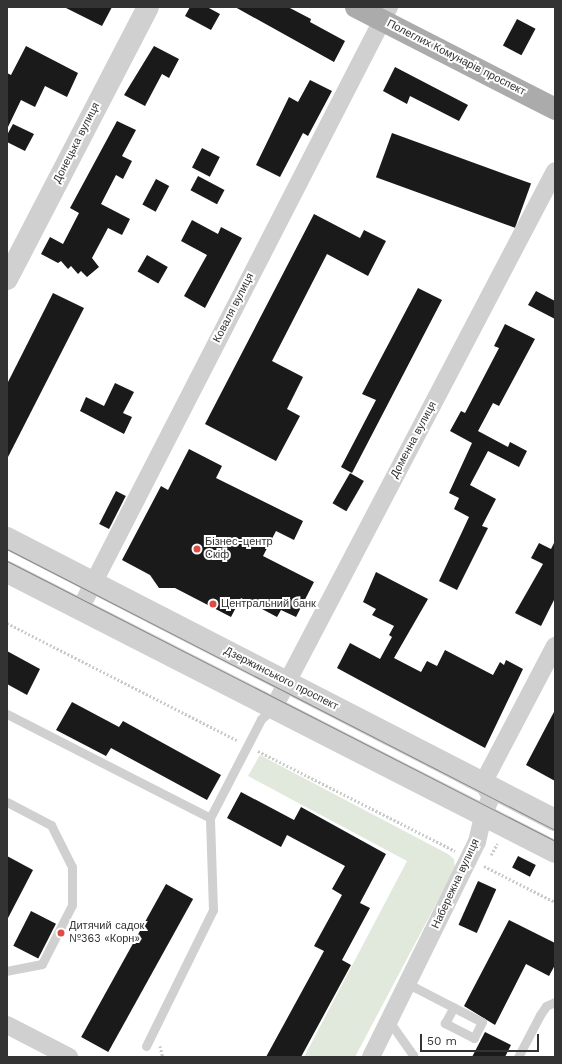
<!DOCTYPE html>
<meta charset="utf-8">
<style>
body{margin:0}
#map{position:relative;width:562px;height:1064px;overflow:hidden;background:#fff;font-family:"Work Sans",sans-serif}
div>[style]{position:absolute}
.green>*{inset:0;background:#e1e9dd}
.building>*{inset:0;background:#1a1a1a;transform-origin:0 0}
.path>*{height:2.5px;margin-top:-1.25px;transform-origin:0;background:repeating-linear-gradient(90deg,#cacaca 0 2px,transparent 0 4px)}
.service>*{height:9px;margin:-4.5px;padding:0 4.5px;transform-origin:4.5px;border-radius:4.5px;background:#d0d0d0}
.minor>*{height:18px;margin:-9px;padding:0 9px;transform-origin:9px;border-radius:9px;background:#d0d0d0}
.tertiary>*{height:22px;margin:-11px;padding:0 11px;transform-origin:11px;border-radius:11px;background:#d0d0d0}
.primary>*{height:22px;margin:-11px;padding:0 11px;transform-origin:11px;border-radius:11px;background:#ababab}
.tram>*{height:1px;margin:-0.5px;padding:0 0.5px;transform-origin:0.5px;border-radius:0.5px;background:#888}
.dots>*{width:11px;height:11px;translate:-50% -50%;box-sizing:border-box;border:2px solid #fff;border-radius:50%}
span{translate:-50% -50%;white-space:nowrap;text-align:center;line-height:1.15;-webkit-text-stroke:4px #fff;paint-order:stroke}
.street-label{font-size:11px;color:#333}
.poi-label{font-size:11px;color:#333}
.left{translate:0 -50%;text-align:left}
.frame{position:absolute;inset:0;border:8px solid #333;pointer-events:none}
.scale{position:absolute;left:420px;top:1034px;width:119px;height:18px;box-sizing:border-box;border:2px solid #333;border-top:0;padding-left:5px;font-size:12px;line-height:14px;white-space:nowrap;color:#333;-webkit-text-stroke:3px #fff;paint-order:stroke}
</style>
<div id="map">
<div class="green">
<div style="clip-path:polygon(260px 755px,448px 854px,454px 859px,455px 868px,355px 1057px,304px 1057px,407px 861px,248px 776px)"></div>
</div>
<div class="building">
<div style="clip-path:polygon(64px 7px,112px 7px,102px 26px)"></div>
<div style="clip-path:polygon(190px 7px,207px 7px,220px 14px,211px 30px,185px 16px)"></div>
<div style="clip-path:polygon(235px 7px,288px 7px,311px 19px,310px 22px,345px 41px,334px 62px)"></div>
<div style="left:517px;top:19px;width:21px;height:30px;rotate:28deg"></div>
<div style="clip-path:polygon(26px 46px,78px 73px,67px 97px,45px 86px,35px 107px,21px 100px,7px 129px,7px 73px,11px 75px)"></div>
<div style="clip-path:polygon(154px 46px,179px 59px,169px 78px,162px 74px,145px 106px,124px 95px)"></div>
<div style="clip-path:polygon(395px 67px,468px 105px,459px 121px,410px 96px,407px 104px,383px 91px)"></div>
<div style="clip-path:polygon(310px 80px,332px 91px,308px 136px,303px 133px,280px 177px,256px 165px,289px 97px,298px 102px)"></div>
<div style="clip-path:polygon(117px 121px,136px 130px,122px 156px,132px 161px,123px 179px,116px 175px,101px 204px,130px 219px,122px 235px,108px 228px,92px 258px,99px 267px,87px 277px,81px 271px,78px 274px,71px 266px,68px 269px,61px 261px,58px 263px,41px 254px,50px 237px,63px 244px,79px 213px,70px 208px)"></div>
<div style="clip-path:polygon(13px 124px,34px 134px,25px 151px,7px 142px,7px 135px)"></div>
<div style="left:392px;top:133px;width:148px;height:47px;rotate:20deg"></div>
<div style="left:202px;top:148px;width:20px;height:22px;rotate:27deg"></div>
<div style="left:198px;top:176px;width:30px;height:16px;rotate:28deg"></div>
<div style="left:156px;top:179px;width:15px;height:29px;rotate:28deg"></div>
<div style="clip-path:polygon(314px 214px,360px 238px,364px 230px,386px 241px,368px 276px,327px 254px,272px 361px,303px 377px,287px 409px,300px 416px,276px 461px,205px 424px)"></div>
<div style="clip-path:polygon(192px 220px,218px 234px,221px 227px,242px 238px,205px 308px,184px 296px,207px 255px,181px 241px)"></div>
<div style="left:147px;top:255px;width:24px;height:19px;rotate:30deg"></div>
<div style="clip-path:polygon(418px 288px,442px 300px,352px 473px,341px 467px,376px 400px,362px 394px)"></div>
<div style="clip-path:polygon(536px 291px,555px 301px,555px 319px,528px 305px)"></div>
<div style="clip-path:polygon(53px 293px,84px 308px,7px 459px,7px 384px)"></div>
<div style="clip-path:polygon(505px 324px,535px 339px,499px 406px,493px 403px,478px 431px,508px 447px,510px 442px,527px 451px,519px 467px,488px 451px,470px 485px,496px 499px,482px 526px,488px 528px,457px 590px,439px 581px,469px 517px,454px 509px,459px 498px,449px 493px,472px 443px,450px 431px,461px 411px,465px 413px,499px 348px,494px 346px)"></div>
<div style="clip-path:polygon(115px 383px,134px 392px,123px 413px,132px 417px,124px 434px,80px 411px,86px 397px,104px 406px)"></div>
<div style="clip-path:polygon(189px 449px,222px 466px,216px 478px,303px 521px,294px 540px,276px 531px,263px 556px,314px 582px,296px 617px,281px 610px,277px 617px,241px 598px,231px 617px,175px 588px,159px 588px,150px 575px,122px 560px,161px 486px,168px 490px)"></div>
<div style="left:350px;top:473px;width:16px;height:35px;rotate:30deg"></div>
<div style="left:116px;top:491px;width:11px;height:37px;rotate:27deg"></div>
<div style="clip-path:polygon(555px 541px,555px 598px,541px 626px,515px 613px,543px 564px,531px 558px,539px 543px,551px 549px)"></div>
<div style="clip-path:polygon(376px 572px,428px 599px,394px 658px,421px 672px,427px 661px,437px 666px,445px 650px,493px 675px,500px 662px,504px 665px,506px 660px,523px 669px,485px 748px,337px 668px,350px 643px,380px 659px,392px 637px,389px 635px,394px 626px,372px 615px,376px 609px,363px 602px)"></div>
<div style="clip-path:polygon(7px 651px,40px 669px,27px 695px,7px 684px)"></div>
<div style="clip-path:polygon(72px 702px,119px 727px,123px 721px,221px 775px,207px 800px,111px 748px,106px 756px,56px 730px)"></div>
<div style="clip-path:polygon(555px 710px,555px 781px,526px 765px)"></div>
<div style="clip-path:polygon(241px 792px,294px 820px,301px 807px,386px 854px,360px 903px,370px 908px,342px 960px,351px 965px,301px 1057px,266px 1057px,324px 951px,314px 946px,342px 895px,332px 889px,345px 866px,287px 835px,281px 847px,227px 818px)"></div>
<div style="clip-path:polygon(7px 856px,33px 870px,7px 920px)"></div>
<div style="left:518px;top:856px;width:20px;height:13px;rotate:27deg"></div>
<div style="left:478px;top:881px;width:20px;height:48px;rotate:24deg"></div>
<div style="left:166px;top:884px;width:31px;height:175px;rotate:29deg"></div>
<div style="left:31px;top:911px;width:28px;height:39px;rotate:27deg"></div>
<div style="clip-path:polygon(509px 920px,555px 943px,555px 965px,549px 976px,526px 964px,495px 1025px,464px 1006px)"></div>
<div style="clip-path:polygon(485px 1032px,511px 1045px,505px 1057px,472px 1057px)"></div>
</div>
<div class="path">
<div style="left:7px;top:623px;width:258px;rotate:27deg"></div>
<div style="left:258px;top:751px;width:221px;rotate:26.9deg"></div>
<div style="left:491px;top:855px;width:13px;rotate:-61deg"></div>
<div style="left:484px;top:866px;width:80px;rotate:26.9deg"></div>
<div style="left:160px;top:1046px;width:11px;rotate:75deg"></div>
</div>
<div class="service">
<div style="left:7px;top:714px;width:228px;rotate:27.1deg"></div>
<div style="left:210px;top:818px;width:111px;rotate:-62.7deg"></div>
<div style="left:261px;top:719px;width:16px;rotate:-40deg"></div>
<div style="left:7px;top:802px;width:50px;rotate:27.6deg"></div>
<div style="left:51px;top:825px;width:47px;rotate:63.4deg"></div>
<div style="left:72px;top:867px;width:38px;rotate:90deg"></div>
<div style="left:72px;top:905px;width:66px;rotate:117deg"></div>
<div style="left:42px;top:964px;width:36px;rotate:169deg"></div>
<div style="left:407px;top:983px;width:10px;rotate:29deg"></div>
<div style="left:416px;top:988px;width:74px;rotate:27.3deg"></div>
<div style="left:482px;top:1022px;width:18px;rotate:117deg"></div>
<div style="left:474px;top:1038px;width:33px;rotate:-153deg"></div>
<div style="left:445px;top:1023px;width:18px;rotate:-61deg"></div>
<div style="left:389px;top:1021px;width:42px;rotate:54.8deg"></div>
<div style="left:413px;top:1055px;width:2px;rotate:117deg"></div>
<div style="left:146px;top:1046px;width:152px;rotate:-63.8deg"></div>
<div style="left:213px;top:910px;width:92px;rotate:-91.9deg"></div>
<div style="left:518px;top:1057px;width:47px;rotate:-62.4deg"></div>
<div style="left:540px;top:1015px;width:11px;rotate:-56deg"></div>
<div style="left:546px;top:1006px;width:10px;rotate:-24deg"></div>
</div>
<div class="minor">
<div style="left:80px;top:609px;width:677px;rotate:-62.83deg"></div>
<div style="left:273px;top:709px;width:607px;rotate:-62.34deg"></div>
<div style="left:7px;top:1025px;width:70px;rotate:27.3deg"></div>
<div style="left:371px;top:1057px;width:240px;rotate:-63.8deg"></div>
<div style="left:477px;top:842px;width:28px;rotate:-77deg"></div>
<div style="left:483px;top:815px;width:20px;rotate:-66deg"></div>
<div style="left:491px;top:797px;width:16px;rotate:-120deg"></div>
<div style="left:483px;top:783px;width:155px;rotate:-62.3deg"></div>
</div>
<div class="tertiary">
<div style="left:7px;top:279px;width:306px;rotate:-62.6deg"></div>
<div style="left:7px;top:538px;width:616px;rotate:27.23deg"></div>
<div style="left:7px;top:572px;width:615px;rotate:27.06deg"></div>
</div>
<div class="primary">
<div style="left:356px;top:7px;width:224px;rotate:27.1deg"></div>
</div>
<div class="tram">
<div style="left:7px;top:549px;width:616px;rotate:27.15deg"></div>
<div style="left:7px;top:561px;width:615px;rotate:27.06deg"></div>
</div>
<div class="dots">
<div style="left:197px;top:549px;background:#dd4c42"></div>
<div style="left:213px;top:604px;background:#dd4c42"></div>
<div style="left:61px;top:933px;background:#dd4c42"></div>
</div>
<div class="street-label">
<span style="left:456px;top:58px;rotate:27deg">Полеглих Комунарів проспект</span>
<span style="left:77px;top:143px;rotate:-63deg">Донецька вулиця</span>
<span style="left:234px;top:308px;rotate:-63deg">Коваля вулиця</span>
<span style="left:414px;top:440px;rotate:-62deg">Доменна вулиця</span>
<span style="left:281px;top:679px;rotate:27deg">Дзержинського проспект</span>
<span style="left:456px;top:884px;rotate:-65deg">Набережна вулиця</span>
</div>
<div class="poi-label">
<span class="left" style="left:205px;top:549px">Бізнес-центр<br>Скіф</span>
<span class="left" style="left:221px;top:604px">Центральний банк</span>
<span class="left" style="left:69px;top:933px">Дитячий садок<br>№363 «Корн»</span>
</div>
<div class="frame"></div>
<div class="scale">50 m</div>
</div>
